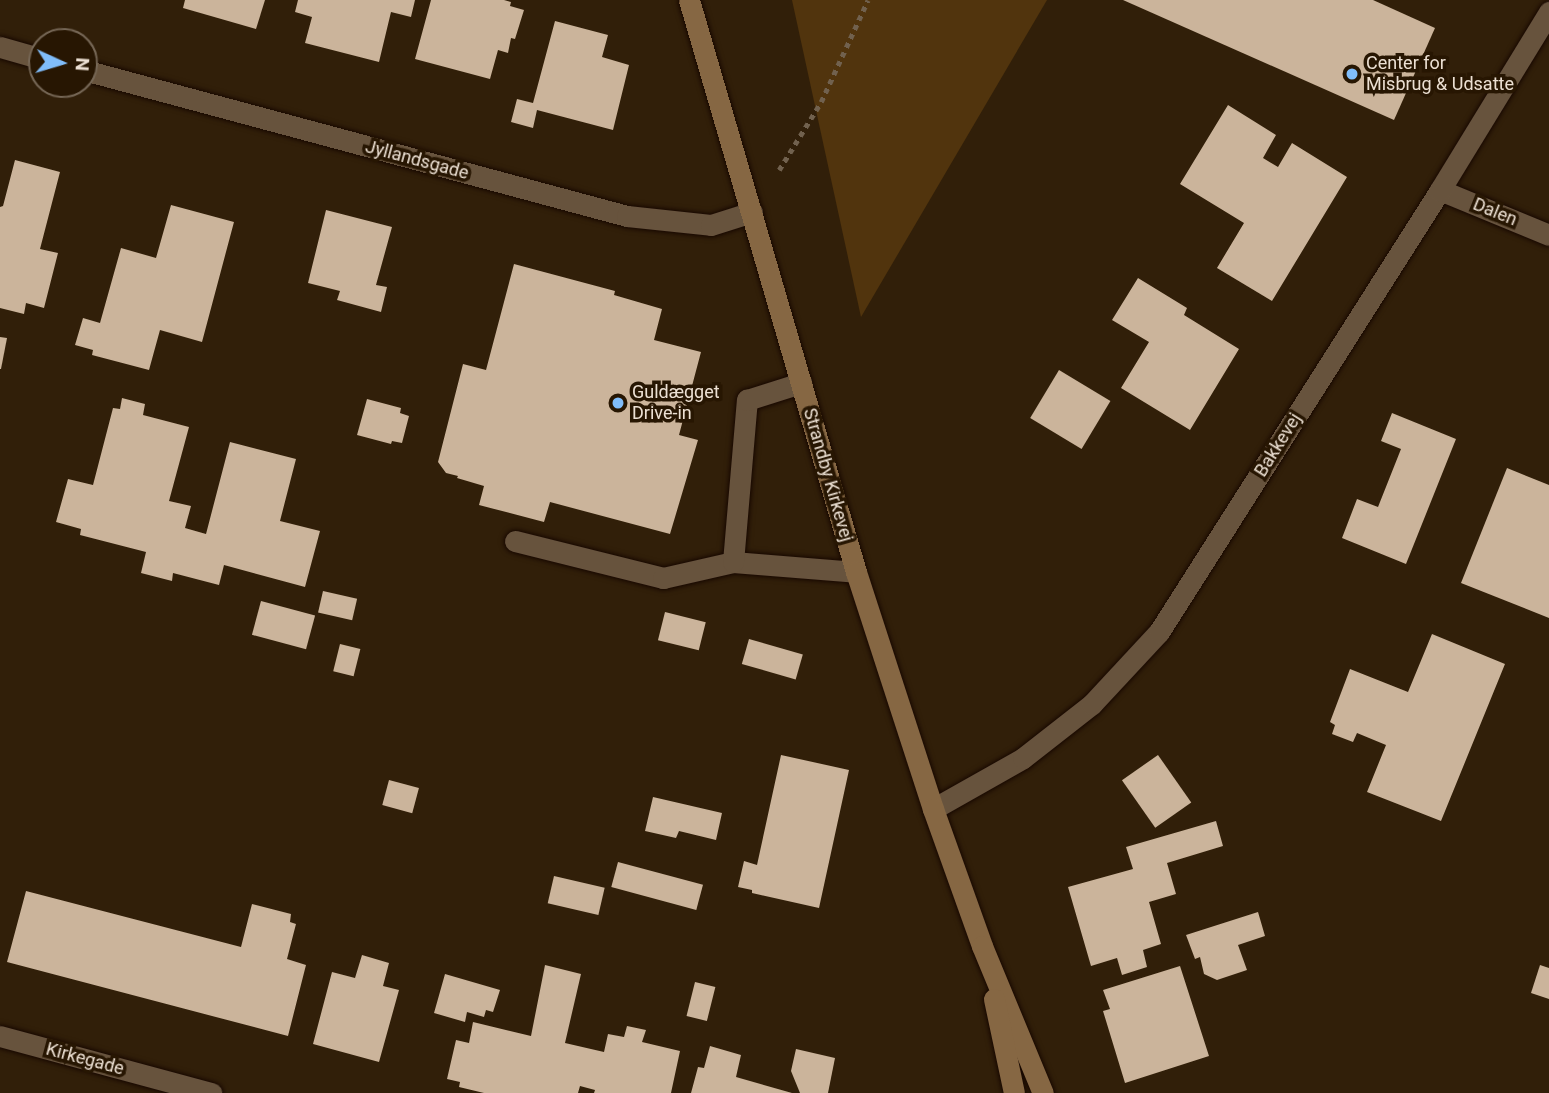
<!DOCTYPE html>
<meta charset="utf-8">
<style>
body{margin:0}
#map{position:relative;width:1549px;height:1093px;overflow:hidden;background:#311f09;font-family:Roboto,sans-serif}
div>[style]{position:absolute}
.green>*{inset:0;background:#51340d}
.building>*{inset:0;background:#cbb49b;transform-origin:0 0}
.path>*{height:4.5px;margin-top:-2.25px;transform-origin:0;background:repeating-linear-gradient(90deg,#71614e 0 5px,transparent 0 10px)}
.roads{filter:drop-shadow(0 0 2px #180800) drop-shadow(0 0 2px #180800)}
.lane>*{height:21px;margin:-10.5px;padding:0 10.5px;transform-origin:10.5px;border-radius:10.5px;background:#67533d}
.street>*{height:21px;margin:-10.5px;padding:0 10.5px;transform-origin:10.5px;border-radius:10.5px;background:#67533d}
.secondary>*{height:21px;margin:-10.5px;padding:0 10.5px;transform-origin:10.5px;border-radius:10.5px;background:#866743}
.dots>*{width:19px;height:19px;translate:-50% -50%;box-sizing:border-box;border:4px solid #271602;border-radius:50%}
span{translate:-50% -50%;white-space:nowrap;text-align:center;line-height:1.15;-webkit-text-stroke:7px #271602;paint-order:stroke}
.poi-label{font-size:18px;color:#ece0d3}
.left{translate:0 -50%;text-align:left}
.street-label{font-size:18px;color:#ece0d3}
.north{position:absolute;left:28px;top:28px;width:70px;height:70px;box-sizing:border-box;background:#271602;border:2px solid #766756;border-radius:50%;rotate:94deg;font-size:19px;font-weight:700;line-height:28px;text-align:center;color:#ece0d3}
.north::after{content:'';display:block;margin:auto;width:24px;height:32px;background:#80bdfa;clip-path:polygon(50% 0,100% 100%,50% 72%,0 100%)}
</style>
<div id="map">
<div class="green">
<div style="clip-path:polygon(792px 0,1047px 0,861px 317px)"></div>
</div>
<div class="building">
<div style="clip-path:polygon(185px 0,265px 0,256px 29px,183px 8px)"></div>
<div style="clip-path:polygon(298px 0,415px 0,411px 17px,391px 12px,379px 62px,305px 43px,312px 17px,295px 12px)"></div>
<div style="clip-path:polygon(431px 0,504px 0,511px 2px,510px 6px,524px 10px,515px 39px,511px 38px,508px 53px,498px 50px,490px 79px,415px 59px)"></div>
<div style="clip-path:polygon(1123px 0,1373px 0,1435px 28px,1394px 120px)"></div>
<div style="clip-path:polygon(555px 21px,608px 35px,602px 57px,629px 65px,613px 130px,537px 110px,533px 128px,511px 122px,517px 99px,533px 103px)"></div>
<div style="clip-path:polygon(1228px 105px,1276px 135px,1263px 158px,1278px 167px,1292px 143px,1347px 177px,1272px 301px,1217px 268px,1244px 223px,1180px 184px)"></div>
<div style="clip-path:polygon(15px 160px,60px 172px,40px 249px,58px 253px,44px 308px,26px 303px,24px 314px,0 308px,0 207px,3px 206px)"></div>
<div style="clip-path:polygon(171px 205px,234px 222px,202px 342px,160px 330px,149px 370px,92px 355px,93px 350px,75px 345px,83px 318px,100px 323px,121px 248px,156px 258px)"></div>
<div style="clip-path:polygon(326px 210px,392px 227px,376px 285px,387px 287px,381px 312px,337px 300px,340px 291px,308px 283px)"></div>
<div style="clip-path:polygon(514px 264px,615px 291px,614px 295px,662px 309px,654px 340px,701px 352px,679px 435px,698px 440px,670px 534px,550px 502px,544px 522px,479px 505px,484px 486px,457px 478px,458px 476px,446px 473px,438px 462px,463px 364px,486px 370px)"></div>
<div style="clip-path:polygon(1138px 278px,1187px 308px,1184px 315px,1239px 349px,1190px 430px,1121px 388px,1149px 342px,1112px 320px)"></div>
<div style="clip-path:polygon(0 337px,7px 338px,1px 369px,0 369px)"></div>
<div style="left:1059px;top:370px;width:60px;height:56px;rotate:31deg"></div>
<div style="clip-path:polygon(122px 398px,145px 404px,143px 415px,189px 427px,169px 501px,191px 506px,185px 528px,206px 534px,230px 442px,296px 459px,280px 521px,320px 531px,305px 587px,224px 565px,219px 585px,173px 573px,172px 581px,141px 573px,146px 552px,80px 535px,81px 529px,56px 522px,68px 479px,93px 485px,113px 408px,120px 409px)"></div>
<div style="clip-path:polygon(367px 399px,401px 408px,400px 413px,409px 416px,402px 443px,392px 441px,391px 444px,357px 435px)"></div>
<div style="clip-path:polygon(1392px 413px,1456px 439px,1406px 564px,1342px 538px,1357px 499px,1378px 507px,1401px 449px,1381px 441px)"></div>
<div style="clip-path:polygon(1507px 468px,1549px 485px,1549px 618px,1461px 583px)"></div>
<div style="left:323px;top:591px;width:35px;height:22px;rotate:13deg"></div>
<div style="left:261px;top:601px;width:56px;height:35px;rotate:15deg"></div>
<div style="left:665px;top:612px;width:42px;height:29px;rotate:14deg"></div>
<div style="clip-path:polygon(1432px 634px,1505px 664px,1441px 821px,1367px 792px,1386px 745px,1357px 733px,1353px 742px,1332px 734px,1335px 725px,1330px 722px,1350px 669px,1408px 692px)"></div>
<div style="left:749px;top:639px;width:56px;height:26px;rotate:16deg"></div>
<div style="left:340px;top:644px;width:21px;height:28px;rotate:14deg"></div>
<div style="clip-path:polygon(781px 755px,849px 770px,819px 908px,752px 893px,752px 890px,738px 887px,744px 861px,757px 865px)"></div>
<div style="left:1158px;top:755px;width:58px;height:44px;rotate:55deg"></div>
<div style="left:389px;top:780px;width:31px;height:26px;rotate:15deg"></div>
<div style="clip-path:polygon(653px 797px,722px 813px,716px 840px,679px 831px,676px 838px,645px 831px)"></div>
<div style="clip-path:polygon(1216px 821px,1223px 846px,1167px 863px,1176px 894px,1149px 902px,1161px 944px,1143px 950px,1147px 967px,1122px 975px,1117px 958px,1091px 966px,1068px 887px,1133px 869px,1126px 847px)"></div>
<div style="left:618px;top:862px;width:88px;height:26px;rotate:15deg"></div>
<div style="left:554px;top:876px;width:52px;height:28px;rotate:13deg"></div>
<div style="clip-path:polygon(26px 891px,241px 947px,252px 904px,291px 914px,290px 922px,296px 924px,287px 959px,306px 965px,288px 1036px,7px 962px)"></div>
<div style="clip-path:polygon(1258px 912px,1265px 936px,1238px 945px,1247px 970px,1217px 980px,1204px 974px,1200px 957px,1195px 959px,1186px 935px)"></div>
<div style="clip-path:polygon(362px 955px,389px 963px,383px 986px,399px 990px,379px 1062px,313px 1044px,332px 972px,355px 978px)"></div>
<div style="clip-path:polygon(545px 965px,581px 974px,565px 1043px,604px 1052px,608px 1034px,624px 1037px,627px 1026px,646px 1030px,642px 1042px,680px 1051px,671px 1093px,594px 1093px,595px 1090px,580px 1086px,578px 1093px,484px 1093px,459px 1087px,460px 1082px,447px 1079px,456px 1040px,469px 1043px,473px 1022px,531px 1036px)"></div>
<div style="clip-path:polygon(1540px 965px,1549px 968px,1549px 999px,1531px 993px)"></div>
<div style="clip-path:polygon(1180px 966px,1209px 1056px,1125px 1083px,1103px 1011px,1110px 1009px,1103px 990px)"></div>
<div style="clip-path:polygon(445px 974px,500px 990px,493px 1012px,486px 1010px,484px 1017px,467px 1012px,465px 1022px,434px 1013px)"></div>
<div style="left:695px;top:982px;width:21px;height:35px;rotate:14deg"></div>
<div style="clip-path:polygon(710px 1046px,741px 1055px,736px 1077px,792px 1093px,691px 1093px,698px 1067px,704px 1068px)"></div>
<div style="clip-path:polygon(796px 1049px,835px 1058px,828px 1093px,800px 1093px,791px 1071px)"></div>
</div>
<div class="path">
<div style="left:779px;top:170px;width:80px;rotate:-58.3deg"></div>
<div style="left:821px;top:102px;width:112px;rotate:-65.3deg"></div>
</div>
<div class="roads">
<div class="lane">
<div style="left:515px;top:541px;width:153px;rotate:14deg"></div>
<div style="left:663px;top:578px;width:72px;rotate:-12.9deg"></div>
<div style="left:733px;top:562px;width:123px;rotate:4.6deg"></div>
<div style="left:733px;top:562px;width:163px;rotate:-85.1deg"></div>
<div style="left:747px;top:400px;width:57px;rotate:-17.5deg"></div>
</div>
<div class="street">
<div style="left:0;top:47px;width:44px;rotate:15.9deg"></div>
<div style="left:84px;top:70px;width:562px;rotate:15.05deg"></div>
<div style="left:627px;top:216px;width:84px;rotate:6.1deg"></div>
<div style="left:711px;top:225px;width:43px;rotate:-17.6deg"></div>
<div style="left:1440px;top:190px;width:118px;rotate:22.4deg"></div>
<div style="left:933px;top:809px;width:103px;rotate:-29.5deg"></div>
<div style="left:1023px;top:758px;width:88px;rotate:-38deg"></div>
<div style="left:1092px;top:704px;width:98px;rotate:-47.1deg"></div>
<div style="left:1159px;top:632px;width:524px;rotate:-57.55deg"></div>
<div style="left:1440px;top:190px;width:209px;rotate:-58.5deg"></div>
<div style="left:0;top:1036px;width:219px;rotate:15.1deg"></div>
</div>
<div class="secondary">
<div style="left:689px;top:0;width:596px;rotate:73.72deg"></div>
<div style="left:856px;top:572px;width:249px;rotate:72deg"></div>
<div style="left:933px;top:809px;width:145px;rotate:70.3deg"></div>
<div style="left:982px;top:946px;width:159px;rotate:67.5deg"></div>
<div style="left:994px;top:999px;width:96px;rotate:78deg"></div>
</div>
</div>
<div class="dots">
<div style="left:1352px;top:74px;background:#80bdfa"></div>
<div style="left:618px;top:403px;background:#80bdfa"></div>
</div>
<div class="poi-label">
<span class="left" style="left:1366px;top:74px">Center for<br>Misbrug &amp; Udsatte</span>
<span class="left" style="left:632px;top:403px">Guldægget<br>Drive-in</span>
</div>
<div class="street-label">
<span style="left:417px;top:160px;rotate:15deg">Jyllandsgade</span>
<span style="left:1495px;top:212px;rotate:22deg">Dalen</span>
<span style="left:1278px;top:445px;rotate:-58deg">Bakkevej</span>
<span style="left:828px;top:475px;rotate:74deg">Strandby Kirkevej</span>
<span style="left:85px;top:1059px;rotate:15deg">Kirkegade</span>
</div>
<div class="north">N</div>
</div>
